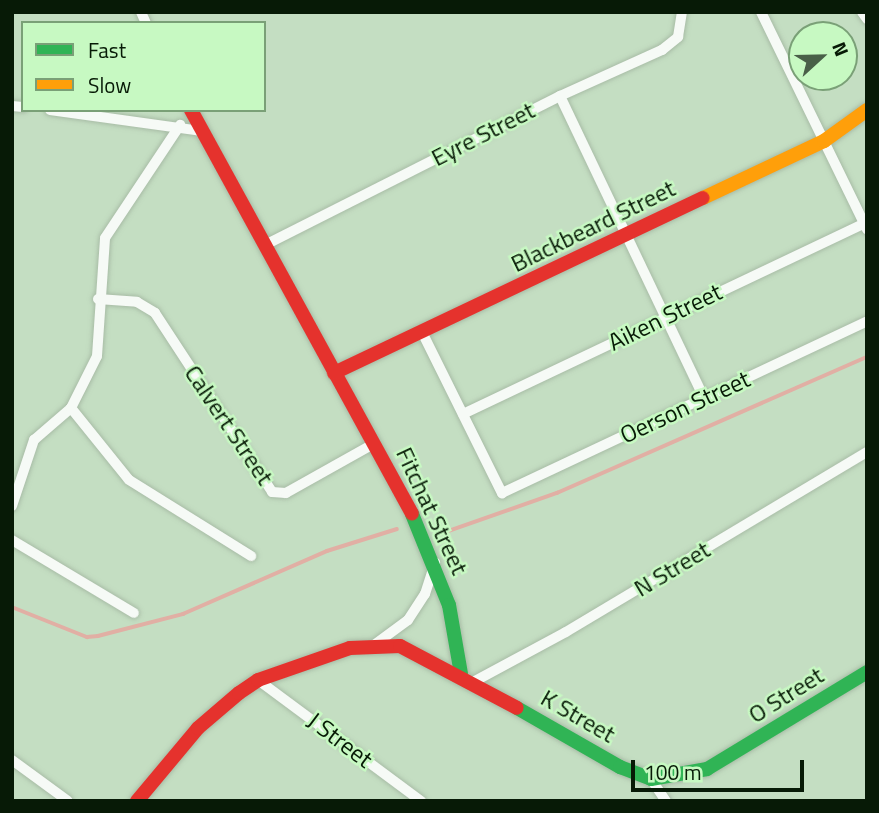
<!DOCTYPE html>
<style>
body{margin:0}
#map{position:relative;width:879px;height:813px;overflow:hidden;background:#c4dec2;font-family:"Titillium Web",sans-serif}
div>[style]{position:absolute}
.stream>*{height:3.5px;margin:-1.75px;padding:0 1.75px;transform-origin:1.75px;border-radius:1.75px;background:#e1afa4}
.roads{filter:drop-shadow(0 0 2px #a8bca6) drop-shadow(0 0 2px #a8bca6)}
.street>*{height:10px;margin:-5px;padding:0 5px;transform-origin:5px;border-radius:5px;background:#f6faf6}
.fast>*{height:14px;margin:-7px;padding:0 7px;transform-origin:7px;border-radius:7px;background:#30b455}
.slow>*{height:14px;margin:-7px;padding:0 7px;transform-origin:7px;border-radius:7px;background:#ff9f0a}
.jam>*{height:14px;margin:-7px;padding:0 7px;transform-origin:7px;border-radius:7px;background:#e5322d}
span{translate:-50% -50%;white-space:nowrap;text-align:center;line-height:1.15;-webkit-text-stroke:5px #c7f9c2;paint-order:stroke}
.street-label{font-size:24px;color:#071a06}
.frame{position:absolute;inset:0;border:14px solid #071a06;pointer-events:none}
.legend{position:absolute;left:21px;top:21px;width:245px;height:91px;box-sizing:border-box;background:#c7f9c2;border:2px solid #7aa077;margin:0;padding:9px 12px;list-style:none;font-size:21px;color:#071a06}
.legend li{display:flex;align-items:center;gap:14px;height:35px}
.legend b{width:35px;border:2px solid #7aa077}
.north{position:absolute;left:788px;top:21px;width:70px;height:70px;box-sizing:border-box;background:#c7f9c2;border:2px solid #7aa077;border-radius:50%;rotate:68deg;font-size:19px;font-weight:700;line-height:28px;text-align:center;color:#071a06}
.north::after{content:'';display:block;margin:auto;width:24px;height:32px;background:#495f48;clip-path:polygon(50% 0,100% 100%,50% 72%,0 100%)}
.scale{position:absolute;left:631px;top:760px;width:173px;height:32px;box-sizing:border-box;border:4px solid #071a06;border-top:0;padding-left:9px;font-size:21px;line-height:24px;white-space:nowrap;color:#071a06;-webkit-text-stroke:5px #c7f9c2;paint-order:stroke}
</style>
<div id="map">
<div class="stream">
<div style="left:446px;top:532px;width:118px;rotate:-19.4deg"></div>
<div style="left:557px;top:493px;width:339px;rotate:-23.7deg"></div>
<div style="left:12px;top:607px;width:81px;rotate:21.8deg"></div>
<div style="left:87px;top:637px;width:11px;rotate:-5deg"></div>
<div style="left:98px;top:636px;width:88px;rotate:-14.5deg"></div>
<div style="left:183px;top:614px;width:157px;rotate:-23.6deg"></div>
<div style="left:327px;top:551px;width:73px;rotate:-17.4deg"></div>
</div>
<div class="roads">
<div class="street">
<div style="left:141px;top:12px;width:12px;rotate:66deg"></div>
<div style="left:761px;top:12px;width:242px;rotate:64deg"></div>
<div style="left:862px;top:12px;width:9px;rotate:54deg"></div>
<div style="left:560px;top:96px;width:335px;rotate:64.5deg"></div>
<div style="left:12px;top:106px;width:11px;rotate:5deg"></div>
<div style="left:50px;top:110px;width:152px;rotate:7.9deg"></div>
<div style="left:265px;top:245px;width:330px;rotate:-26.8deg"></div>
<div style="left:560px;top:96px;width:112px;rotate:-24.3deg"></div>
<div style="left:662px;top:50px;width:21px;rotate:-39deg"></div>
<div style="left:678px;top:37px;width:25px;rotate:-81deg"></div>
<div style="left:98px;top:299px;width:39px;rotate:4deg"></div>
<div style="left:137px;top:302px;width:21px;rotate:31deg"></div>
<div style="left:155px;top:313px;width:214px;rotate:56.8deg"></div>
<div style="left:272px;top:492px;width:14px;rotate:4deg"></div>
<div style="left:286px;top:493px;width:102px;rotate:-29.3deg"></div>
<div style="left:423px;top:334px;width:178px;rotate:63.6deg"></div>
<div style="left:502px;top:493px;width:403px;rotate:-25.2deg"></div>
<div style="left:71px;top:408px;width:92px;rotate:51.1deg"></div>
<div style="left:129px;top:480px;width:144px;rotate:31.9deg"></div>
<div style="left:463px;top:414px;width:447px;rotate:-25.4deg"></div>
<div style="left:12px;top:506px;width:70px;rotate:-71.6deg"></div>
<div style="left:34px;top:440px;width:49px;rotate:-40.9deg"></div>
<div style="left:71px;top:408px;width:58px;rotate:-63.4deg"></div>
<div style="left:97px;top:356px;width:118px;rotate:-86.1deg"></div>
<div style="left:105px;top:238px;width:136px;rotate:-56.4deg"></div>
<div style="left:12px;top:540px;width:142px;rotate:30.9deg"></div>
<div style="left:374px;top:645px;width:42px;rotate:-36.3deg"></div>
<div style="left:408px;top:620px;width:31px;rotate:-57deg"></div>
<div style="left:425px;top:594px;width:33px;rotate:-72deg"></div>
<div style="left:258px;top:680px;width:203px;rotate:36.6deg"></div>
<div style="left:475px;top:681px;width:103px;rotate:-28.3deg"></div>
<div style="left:566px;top:632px;width:351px;rotate:-30.9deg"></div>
<div style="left:12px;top:760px;width:69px;rotate:36.2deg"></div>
<div style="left:651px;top:779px;width:27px;rotate:56deg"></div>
</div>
<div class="fast">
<div style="left:412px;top:514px;width:98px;rotate:67.9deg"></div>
<div style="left:449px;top:605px;width:70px;rotate:80.1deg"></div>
<div style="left:517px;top:708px;width:119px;rotate:29.8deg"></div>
<div style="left:620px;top:767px;width:33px;rotate:21deg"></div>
<div style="left:651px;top:779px;width:57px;rotate:-10.1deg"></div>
<div style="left:707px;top:769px;width:187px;rotate:-31.2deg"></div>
</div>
<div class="slow">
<div style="left:703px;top:198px;width:134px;rotate:-25.2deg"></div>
<div style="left:824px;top:141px;width:53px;rotate:-35.8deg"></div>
</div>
<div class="jam">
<div style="left:191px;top:110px;width:460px;rotate:61.3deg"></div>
<div style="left:334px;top:373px;width:408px;rotate:-25.4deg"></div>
<div style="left:137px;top:801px;width:95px;rotate:-50.1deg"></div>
<div style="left:198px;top:728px;width:54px;rotate:-40.5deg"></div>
<div style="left:239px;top:693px;width:23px;rotate:-34deg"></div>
<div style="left:258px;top:680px;width:97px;rotate:-19.2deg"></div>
<div style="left:350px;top:648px;width:50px;rotate:-2.3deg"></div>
<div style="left:400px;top:646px;width:132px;rotate:27.9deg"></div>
</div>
</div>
<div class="street-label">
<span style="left:483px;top:134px;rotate:-27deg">Eyre Street</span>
<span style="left:593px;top:226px;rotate:-26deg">Blackbeard Street</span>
<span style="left:665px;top:317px;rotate:-26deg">Aiken Street</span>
<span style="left:685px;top:407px;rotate:-25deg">Oerson Street</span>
<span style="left:229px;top:425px;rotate:56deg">Calvert Street</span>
<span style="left:432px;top:511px;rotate:65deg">Fitchat Street</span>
<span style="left:672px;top:569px;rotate:-31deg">N Street</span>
<span style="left:786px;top:695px;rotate:-32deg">O Street</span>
<span style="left:578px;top:716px;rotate:30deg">K Street</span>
<span style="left:340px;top:740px;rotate:37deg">J Street</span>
</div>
<div class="frame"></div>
<ul class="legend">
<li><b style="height:9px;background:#30b455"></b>Fast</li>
<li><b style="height:9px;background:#ff9f0a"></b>Slow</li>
</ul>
<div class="north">N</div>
<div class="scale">100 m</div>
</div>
